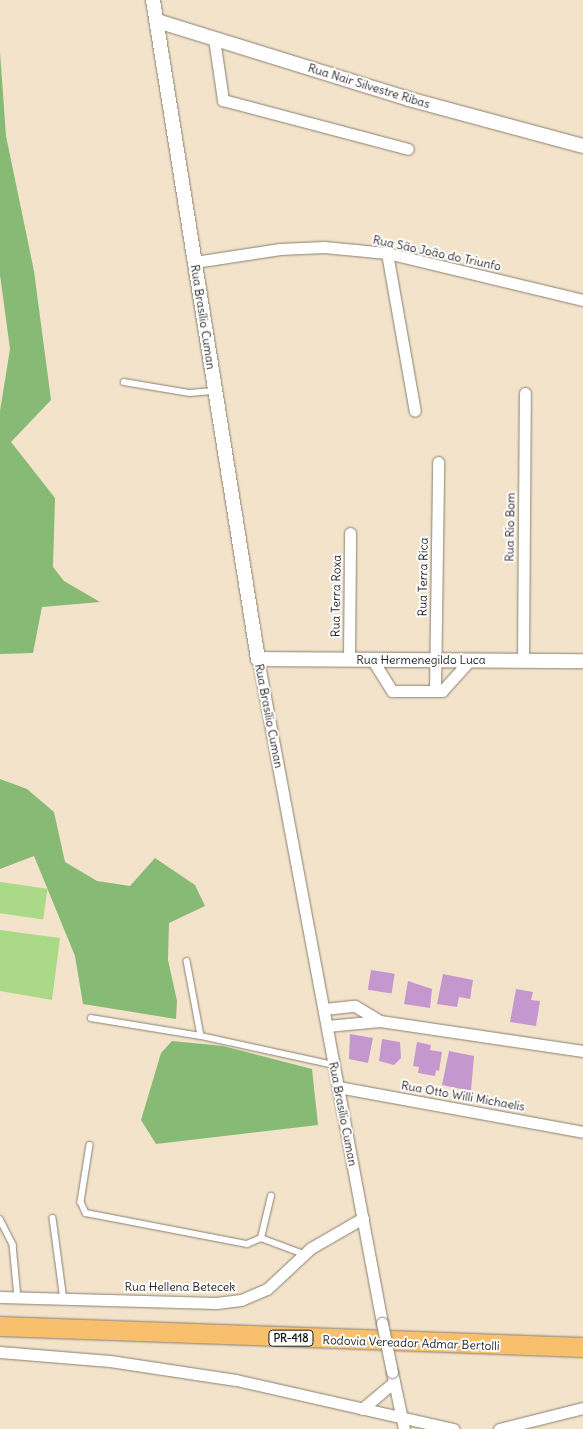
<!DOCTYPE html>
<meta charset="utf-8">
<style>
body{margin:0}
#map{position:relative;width:583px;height:1429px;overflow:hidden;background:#f3e3ca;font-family:Delius,sans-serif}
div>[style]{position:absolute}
.green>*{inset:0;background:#aada87;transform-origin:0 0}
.forest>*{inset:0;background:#87ba74}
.building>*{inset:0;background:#c597cf;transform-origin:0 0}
.roads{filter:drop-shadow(0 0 1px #888073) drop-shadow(0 0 1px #888073)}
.service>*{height:5.5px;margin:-2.75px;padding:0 2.75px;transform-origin:2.75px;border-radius:2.75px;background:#fff}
.minor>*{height:11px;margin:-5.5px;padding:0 5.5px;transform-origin:5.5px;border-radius:5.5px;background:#fff}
.tertiary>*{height:14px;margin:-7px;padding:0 7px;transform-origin:7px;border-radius:7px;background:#fff}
.trunk>*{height:19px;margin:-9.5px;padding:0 9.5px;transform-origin:9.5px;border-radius:9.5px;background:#f8bf6c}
.bridges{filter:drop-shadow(0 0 1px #888073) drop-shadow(0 0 1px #888073)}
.minor-bridge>*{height:11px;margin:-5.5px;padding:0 5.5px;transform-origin:5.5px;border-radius:5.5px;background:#fff}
span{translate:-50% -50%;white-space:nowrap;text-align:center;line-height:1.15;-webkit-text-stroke:4px #fff;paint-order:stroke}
.shield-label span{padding:1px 4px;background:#fff;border:1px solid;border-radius:4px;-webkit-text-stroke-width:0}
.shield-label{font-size:11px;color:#1c1c1c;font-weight:700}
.street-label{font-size:12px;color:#1c1c1c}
</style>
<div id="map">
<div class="green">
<div style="left:0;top:882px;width:48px;height:31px;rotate:8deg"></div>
<div style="clip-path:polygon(0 930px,60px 938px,52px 1000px,0 991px)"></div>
</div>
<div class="forest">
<div style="clip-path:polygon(0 52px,6px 136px,34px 271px,51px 400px,11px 442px,55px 498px,53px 567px,64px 581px,100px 602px,42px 607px,33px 653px,0 654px,0 411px,10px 349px,0 275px)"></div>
<div style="clip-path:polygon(0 779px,27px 789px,54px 812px,65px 862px,97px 881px,130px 886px,155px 858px,195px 885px,205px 906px,169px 923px,168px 960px,177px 1001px,176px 1019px,83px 1004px,75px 956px,34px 856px,0 869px)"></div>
<div style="clip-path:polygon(172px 1041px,223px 1046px,312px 1069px,318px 1125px,156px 1144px,141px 1120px,161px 1053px)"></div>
</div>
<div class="building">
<div style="left:371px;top:970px;width:24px;height:20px;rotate:9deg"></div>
<div style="clip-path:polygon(443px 974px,473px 980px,470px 999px,459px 997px,457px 1007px,437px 1004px)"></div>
<div style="clip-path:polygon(408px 981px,432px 989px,430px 1008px,404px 1004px)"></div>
<div style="clip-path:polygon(516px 989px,533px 992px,531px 1000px,540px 1001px,536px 1026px,510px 1022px)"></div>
<div style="clip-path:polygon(350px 1034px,373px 1038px,368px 1063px,349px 1059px)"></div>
<div style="clip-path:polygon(382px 1039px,400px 1042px,401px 1058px,394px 1065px,379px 1061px)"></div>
<div style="clip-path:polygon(417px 1042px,431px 1045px,430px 1050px,442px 1052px,439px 1071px,436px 1070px,435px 1076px,418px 1073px,419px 1067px,413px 1066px)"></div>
<div style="clip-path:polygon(449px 1051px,474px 1056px,471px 1091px,442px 1085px)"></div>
</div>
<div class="roads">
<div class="service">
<div style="left:124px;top:382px;width:67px;rotate:9.5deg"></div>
<div style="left:190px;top:393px;width:25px;rotate:-5deg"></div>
<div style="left:187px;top:961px;width:76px;rotate:79.4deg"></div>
<div style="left:91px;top:1018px;width:111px;rotate:9.3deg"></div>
<div style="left:201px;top:1036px;width:136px;rotate:12.3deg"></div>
<div style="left:90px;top:1145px;width:58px;rotate:99deg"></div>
<div style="left:81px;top:1202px;width:12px;rotate:66deg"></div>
<div style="left:86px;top:1213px;width:164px;rotate:10.9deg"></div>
<div style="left:247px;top:1244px;width:15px;rotate:-23deg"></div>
<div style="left:261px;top:1238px;width:46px;rotate:20.4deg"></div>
<div style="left:53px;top:1218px;width:83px;rotate:82.4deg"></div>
<div style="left:0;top:1219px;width:29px;rotate:63deg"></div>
<div style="left:13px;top:1245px;width:53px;rotate:84.6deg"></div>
<div style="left:261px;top:1238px;width:43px;rotate:-76.6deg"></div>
</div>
<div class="minor">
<div style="left:214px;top:39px;width:62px;rotate:81.6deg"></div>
<div style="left:223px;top:100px;width:191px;rotate:14.8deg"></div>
<div style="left:387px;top:253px;width:160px;rotate:80deg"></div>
<div style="left:195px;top:262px;width:86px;rotate:-8.7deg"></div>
<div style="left:280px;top:249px;width:44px;rotate:-2.6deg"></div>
<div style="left:324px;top:247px;width:63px;rotate:5.4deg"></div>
<div style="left:387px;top:253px;width:202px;rotate:13.5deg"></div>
<div style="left:258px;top:659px;width:675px;rotate:79.42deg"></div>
<div style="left:349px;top:659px;width:126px;rotate:-89.5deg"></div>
<div style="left:372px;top:659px;width:38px;rotate:58deg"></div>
<div style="left:392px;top:691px;width:50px"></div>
<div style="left:442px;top:691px;width:42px;rotate:-47.9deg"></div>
<div style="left:523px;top:660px;width:267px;rotate:-89.6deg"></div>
<div style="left:435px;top:691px;width:229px;rotate:-89.2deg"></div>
<div style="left:324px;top:1009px;width:31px;rotate:-6deg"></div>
<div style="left:355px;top:1006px;width:29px;rotate:31deg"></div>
<div style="left:327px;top:1026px;width:53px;rotate:-5.4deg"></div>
<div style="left:380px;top:1021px;width:205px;rotate:8.4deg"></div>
<div style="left:338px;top:1087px;width:249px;rotate:10.4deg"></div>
<div style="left:0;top:1297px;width:216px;rotate:1.6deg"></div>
<div style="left:216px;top:1303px;width:25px;rotate:-7deg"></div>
<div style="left:241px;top:1300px;width:28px;rotate:-23deg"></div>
<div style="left:267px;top:1289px;width:60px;rotate:-43deg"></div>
<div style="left:311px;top:1248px;width:60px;rotate:-30deg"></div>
<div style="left:0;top:1352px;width:110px;rotate:4.7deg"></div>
<div style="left:110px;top:1361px;width:127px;rotate:8.6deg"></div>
<div style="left:236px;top:1380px;width:223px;rotate:12.7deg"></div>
<div style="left:392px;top:1372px;width:58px;rotate:78.1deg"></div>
<div style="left:362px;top:1409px;width:42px;rotate:-40.2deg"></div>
<div style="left:499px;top:1429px;width:87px;rotate:-14deg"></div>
</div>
<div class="tertiary">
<div style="left:153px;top:0;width:667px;rotate:80.95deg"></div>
<div style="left:258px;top:659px;width:325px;rotate:0.4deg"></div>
<div style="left:157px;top:21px;width:264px;rotate:17.2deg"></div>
<div style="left:409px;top:99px;width:180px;rotate:15.1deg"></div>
</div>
<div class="trunk">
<div style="left:0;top:1326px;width:583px;rotate:2.06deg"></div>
</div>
</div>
<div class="bridges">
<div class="minor-bridge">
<div style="left:382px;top:1323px;width:50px;rotate:78.5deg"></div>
</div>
</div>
<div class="shield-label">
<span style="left:291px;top:1338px">PR-418</span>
</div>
<div class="street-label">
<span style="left:369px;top:86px;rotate:17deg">Rua Nair Silvestre Ribas</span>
<span style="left:437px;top:253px;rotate:12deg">Rua São João do Triunfo</span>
<span style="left:203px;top:317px;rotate:81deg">Rua Brasílio Cuman</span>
<span style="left:510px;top:527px;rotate:-89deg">Rua Rio Bom</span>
<span style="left:423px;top:577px;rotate:-89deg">Rua Terra Rica</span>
<span style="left:336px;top:596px;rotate:-89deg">Rua Terra Roxa</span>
<span style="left:421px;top:660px">Rua Hermenegildo Luca</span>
<span style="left:269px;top:716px;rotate:79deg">Rua Brasílio Cuman</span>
<span style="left:463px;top:1096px;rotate:10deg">Rua Otto Willi Michaelis</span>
<span style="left:343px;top:1114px;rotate:79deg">Rua Brasílio Cuman</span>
<span style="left:180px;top:1287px">Rua Hellena Betecek</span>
<span style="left:411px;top:1343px;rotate:2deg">Rodovia Vereador Admar Bertolli</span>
</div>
</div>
